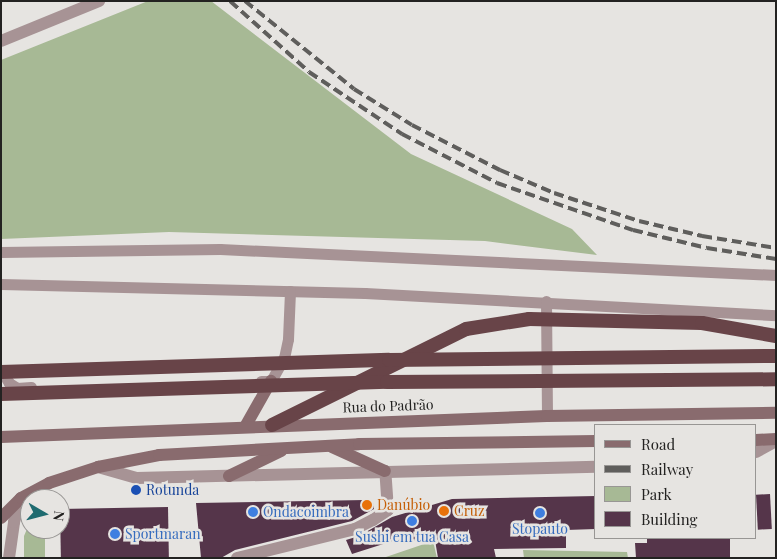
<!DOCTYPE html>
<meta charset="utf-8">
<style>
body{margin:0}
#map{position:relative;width:777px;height:559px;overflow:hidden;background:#e6e4e1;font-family:"Playfair Display",serif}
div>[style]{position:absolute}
.green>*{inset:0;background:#a7b995}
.building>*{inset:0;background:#55354a;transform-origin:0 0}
.service>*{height:11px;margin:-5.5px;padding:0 5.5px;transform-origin:5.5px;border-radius:5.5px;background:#a79395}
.pedestrian>*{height:12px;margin:-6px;padding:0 6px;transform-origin:6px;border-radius:6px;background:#a79395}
.minor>*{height:12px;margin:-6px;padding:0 6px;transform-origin:6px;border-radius:6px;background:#a79395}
.tertiary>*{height:12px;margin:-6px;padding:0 6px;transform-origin:6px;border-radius:6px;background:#a79395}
.secondary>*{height:12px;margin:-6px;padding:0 6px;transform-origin:6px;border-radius:6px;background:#896b6e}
.trunk>*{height:14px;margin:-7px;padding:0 7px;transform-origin:7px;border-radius:7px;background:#684448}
.rail>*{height:4px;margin-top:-2px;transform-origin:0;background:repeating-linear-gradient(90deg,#5f5e5c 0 10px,transparent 0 15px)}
.trunk-bridge>*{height:14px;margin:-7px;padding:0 7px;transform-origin:7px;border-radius:7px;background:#684448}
.dots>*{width:14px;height:14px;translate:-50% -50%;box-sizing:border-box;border:2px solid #e6e4e1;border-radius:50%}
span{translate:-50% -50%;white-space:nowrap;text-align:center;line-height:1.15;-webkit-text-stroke:5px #e6e4e1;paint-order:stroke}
.street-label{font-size:14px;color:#232221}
.transit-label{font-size:14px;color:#164399}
.left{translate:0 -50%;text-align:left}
.food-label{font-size:14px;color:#c56008}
.shop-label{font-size:14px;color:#366cbe}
.frame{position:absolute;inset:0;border:2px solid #232221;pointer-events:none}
.legend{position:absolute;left:594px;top:424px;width:162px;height:115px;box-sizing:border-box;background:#e6e4e1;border:1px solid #989694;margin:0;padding:6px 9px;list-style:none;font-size:15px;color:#232221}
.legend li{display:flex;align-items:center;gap:10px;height:25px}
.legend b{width:25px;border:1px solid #989694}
.north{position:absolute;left:20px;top:489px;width:50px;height:50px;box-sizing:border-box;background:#e6e4e1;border:1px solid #989694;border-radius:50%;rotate:98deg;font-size:14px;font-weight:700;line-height:20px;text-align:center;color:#232221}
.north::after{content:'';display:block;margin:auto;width:18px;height:22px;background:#1f6b70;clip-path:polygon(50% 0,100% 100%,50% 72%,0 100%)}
</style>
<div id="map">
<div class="green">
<div style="clip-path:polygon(148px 1px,211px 1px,411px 154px,572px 229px,597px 255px,485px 241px,169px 232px,1px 239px,1px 60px)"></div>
<div style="clip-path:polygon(30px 522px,30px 529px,45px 529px,45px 558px,24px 558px,24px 536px)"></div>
<div style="clip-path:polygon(433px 541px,437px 558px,383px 558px)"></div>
<div style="clip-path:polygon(523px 550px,627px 552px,628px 558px,524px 558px)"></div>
</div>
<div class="building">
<div style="left:770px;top:494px;width:35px;height:14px;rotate:87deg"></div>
<div style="clip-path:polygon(596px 496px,596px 529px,566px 530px,566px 548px,494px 549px,496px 558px,438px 558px,434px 534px,404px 544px,402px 538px,352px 554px,346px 540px,359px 536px,392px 517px,452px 499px)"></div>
<div style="clip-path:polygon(365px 500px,373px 503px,374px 509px,352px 521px,235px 550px,221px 558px,201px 558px,196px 503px)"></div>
<div style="left:168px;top:507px;width:51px;height:108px;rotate:89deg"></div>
<div style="clip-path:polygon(647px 538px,730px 538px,730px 557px,636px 558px,635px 543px,647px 543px)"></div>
</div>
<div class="service">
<div style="left:1px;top:252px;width:219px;rotate:-0.8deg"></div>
<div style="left:220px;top:249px;width:557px;rotate:2.68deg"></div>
<div style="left:1px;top:284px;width:364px;rotate:1.4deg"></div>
<div style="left:365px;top:293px;width:412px;rotate:3.1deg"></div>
<div style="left:546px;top:301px;width:115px;rotate:89.5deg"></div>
<div style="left:1px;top:370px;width:15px;rotate:58deg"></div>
<div style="left:9px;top:383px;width:9px;rotate:32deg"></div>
<div style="left:17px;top:388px;width:14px;rotate:-4deg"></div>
<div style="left:261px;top:381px;width:10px"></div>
<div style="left:271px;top:381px;width:26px;rotate:-61deg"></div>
<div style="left:284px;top:358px;width:19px;rotate:-78deg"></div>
<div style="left:288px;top:339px;width:48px;rotate:-87.6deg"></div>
</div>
<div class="pedestrian">
<div style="left:237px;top:558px;width:122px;rotate:-13.8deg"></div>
<div style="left:355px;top:529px;width:20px;rotate:-27deg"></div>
<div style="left:373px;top:520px;width:18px;rotate:-34deg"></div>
<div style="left:388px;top:510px;width:39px;rotate:-94deg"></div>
</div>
<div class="minor">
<div style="left:756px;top:452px;width:23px;rotate:-29deg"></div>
<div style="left:98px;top:467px;width:41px;rotate:15.8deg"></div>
<div style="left:137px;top:478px;width:459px;rotate:-1.4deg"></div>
</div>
<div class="tertiary">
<div style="left:1px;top:41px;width:106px;rotate:-22.2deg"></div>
<div style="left:9px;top:558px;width:36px;rotate:-82deg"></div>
<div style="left:14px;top:522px;width:25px;rotate:-74deg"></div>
</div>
<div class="secondary">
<div style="left:245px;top:427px;width:53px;rotate:-60.5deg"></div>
<div style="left:1px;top:437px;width:546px;rotate:-2.2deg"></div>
<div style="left:547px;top:416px;width:229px;rotate:-0.8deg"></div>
<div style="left:756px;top:440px;width:20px;rotate:-3deg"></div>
<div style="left:332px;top:447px;width:58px;rotate:24.4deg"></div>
<div style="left:229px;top:476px;width:58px;rotate:-25.7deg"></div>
<div style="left:1px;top:518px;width:28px;rotate:-45deg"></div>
<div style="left:21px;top:498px;width:32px;rotate:-28deg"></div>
<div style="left:49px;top:483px;width:52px;rotate:-18.1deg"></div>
<div style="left:98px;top:467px;width:62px;rotate:-11.1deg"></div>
<div style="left:159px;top:455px;width:200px;rotate:-3.1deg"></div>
<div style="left:359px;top:444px;width:237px;rotate:-0.7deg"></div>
</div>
<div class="trunk">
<div style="left:272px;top:425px;width:216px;rotate:-26.3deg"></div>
</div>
<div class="rail">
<div style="left:230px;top:1px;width:106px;rotate:41.9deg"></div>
<div style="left:309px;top:72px;width:112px;rotate:33.7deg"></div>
<div style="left:402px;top:134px;width:107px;rotate:27.3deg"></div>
<div style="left:497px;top:183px;width:144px;rotate:19.1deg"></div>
<div style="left:633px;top:230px;width:76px;rotate:13.7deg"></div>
<div style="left:707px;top:248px;width:70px;rotate:9.1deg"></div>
<div style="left:245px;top:1px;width:140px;rotate:38.9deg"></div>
<div style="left:354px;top:89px;width:68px;rotate:31.8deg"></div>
<div style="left:412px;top:125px;width:99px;rotate:27.1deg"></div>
<div style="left:500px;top:170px;width:59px;rotate:23.1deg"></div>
<div style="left:554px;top:193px;width:89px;rotate:18.2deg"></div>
<div style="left:639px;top:221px;width:65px;rotate:13.4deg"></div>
<div style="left:702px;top:236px;width:75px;rotate:9.2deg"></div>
</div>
<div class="trunk-bridge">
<div style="left:466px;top:329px;width:64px;rotate:-9deg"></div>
<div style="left:529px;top:319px;width:173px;rotate:1.3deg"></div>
<div style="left:702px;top:323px;width:75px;rotate:10deg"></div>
<div style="left:1px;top:372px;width:388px;rotate:-1.8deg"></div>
<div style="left:389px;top:360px;width:387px;rotate:-0.6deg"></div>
<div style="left:1px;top:394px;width:386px;rotate:-1.8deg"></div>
<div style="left:387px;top:382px;width:389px;rotate:-0.4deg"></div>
</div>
<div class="dots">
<div style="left:136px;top:490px;background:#1a4fb4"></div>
<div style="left:367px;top:505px;background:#e8710a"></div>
<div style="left:444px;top:511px;background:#e8710a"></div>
<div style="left:253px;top:512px;background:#3f7fe0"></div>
<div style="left:540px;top:513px;background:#3f7fe0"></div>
<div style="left:412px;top:521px;background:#3f7fe0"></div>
<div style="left:115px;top:534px;background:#3f7fe0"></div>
</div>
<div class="street-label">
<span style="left:388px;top:406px;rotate:-2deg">Rua do Padrão</span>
</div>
<div class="transit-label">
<span class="left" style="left:146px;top:490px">Rotunda</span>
</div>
<div class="food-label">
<span class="left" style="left:377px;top:505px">Danúbio</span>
<span class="left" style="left:454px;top:511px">Cruz</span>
</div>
<div class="shop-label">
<span class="left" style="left:263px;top:512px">Ondacoimbra</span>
<span style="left:540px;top:529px">Stopauto</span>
<span class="left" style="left:125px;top:534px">Sportmaran</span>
<span style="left:412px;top:537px">Sushi em tua Casa</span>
</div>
<div class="frame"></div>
<ul class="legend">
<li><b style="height:6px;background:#896b6e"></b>Road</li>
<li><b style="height:6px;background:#5f5e5c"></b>Railway</li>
<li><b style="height:14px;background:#a7b995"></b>Park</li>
<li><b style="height:14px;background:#55354a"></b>Building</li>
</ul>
<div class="north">N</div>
</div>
